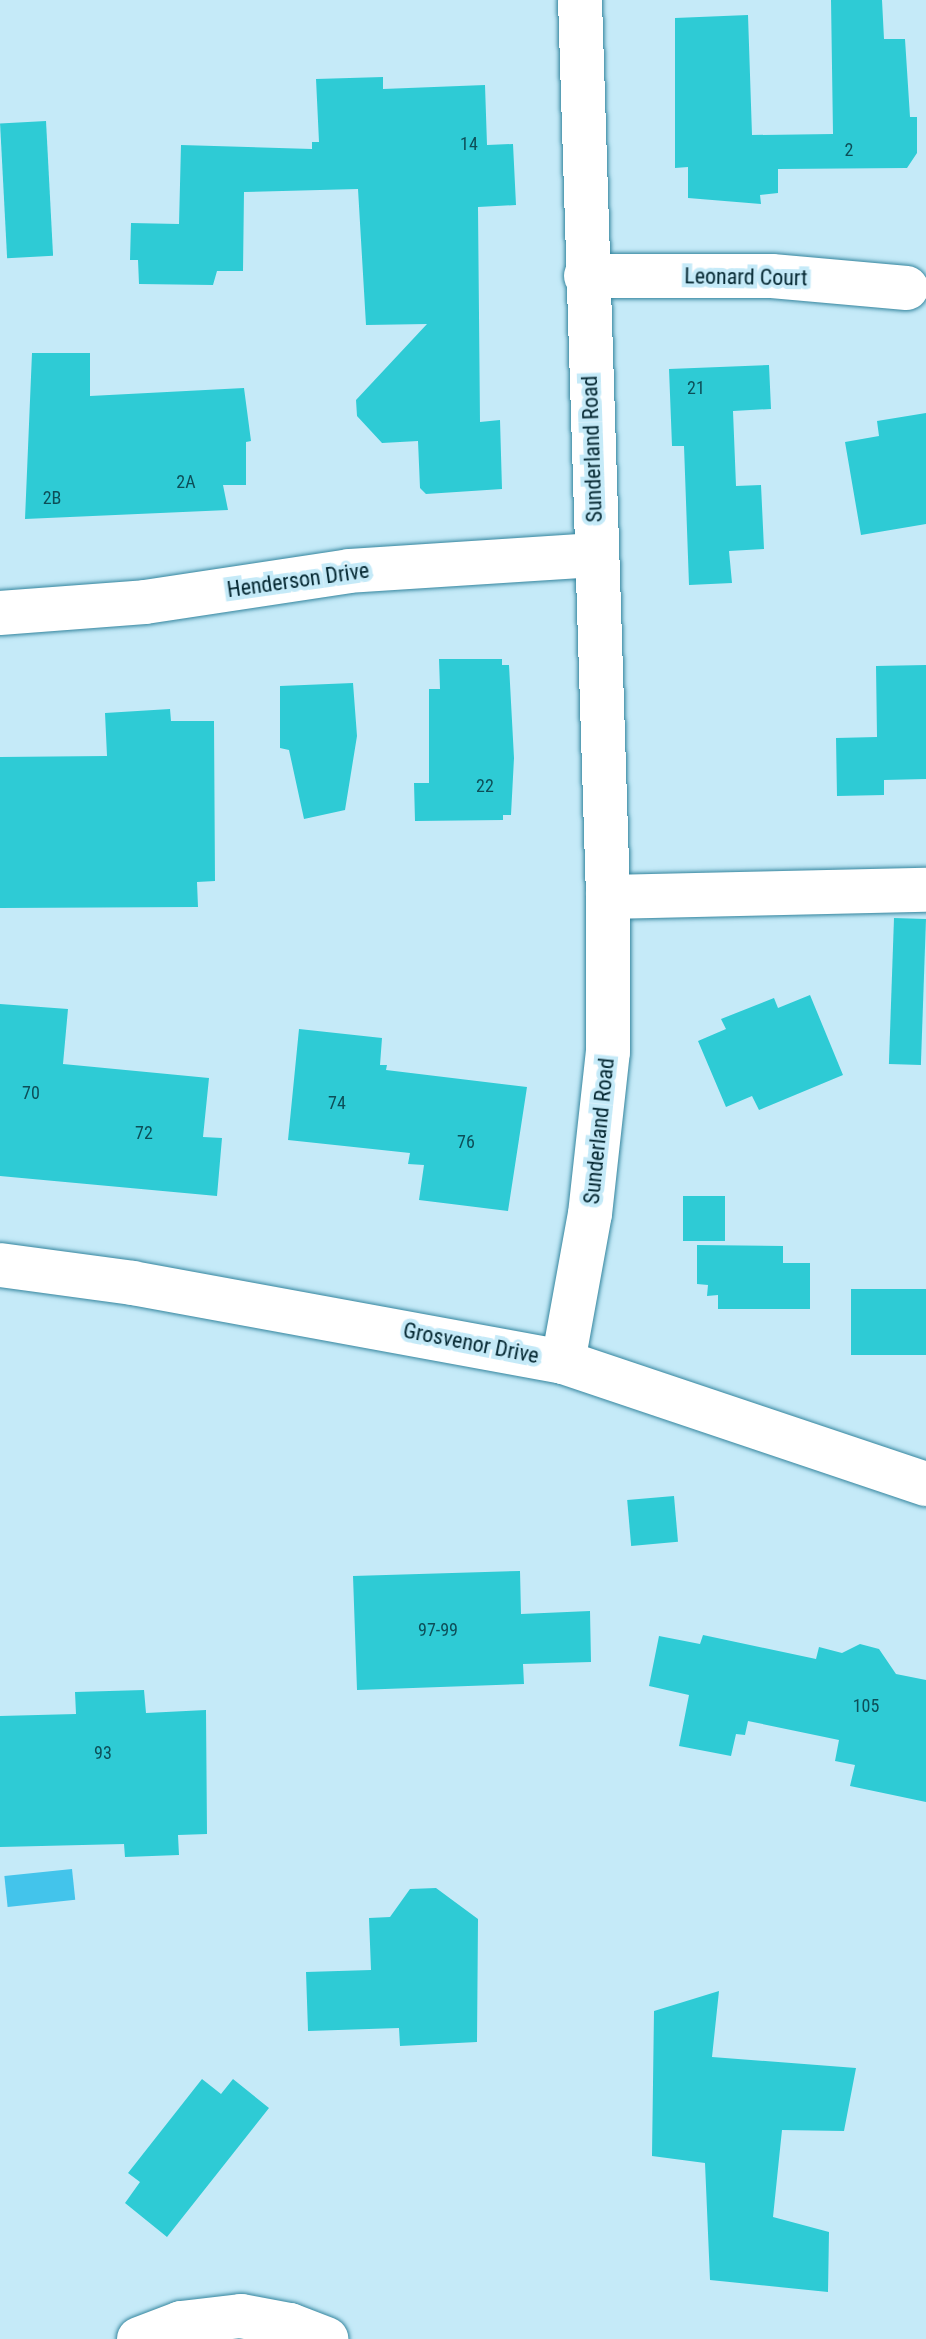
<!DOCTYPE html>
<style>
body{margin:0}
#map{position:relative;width:926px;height:2339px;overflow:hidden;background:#c5eaf8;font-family:"Roboto Condensed",sans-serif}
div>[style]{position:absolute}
.water>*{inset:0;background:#43c4eb;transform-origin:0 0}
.building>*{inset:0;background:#2ecbd5;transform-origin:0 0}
.roads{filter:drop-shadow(0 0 2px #34859e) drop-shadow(0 0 2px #34859e)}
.minor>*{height:44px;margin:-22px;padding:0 22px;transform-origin:22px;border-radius:22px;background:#fff}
span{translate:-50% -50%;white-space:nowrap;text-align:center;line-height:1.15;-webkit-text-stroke:8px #c5eaf8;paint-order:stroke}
.number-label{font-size:18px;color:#0d4e58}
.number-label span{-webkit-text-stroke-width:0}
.street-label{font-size:22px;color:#02252f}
</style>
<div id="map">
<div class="water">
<div style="left:72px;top:1869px;width:31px;height:68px;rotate:84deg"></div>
</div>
<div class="building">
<div style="clip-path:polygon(831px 0,882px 0,884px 39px,905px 39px,910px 117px,917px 117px,917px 153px,907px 168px,778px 169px,778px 193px,760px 195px,761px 204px,688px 198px,688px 167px,675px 168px,675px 18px,748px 15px,752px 135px,833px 134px)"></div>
<div style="clip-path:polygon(383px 77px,383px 89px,485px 85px,487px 145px,513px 144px,516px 205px,478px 207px,480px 422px,500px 420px,502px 489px,426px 494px,420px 488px,418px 441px,382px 443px,357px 416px,356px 400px,427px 324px,366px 325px,358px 189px,244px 192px,243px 271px,217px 271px,213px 285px,139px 284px,138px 260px,130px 260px,131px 223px,179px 224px,181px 145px,312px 149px,312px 142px,319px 142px,316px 79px)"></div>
<div style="left:46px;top:121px;width:135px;height:46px;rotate:87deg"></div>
<div style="clip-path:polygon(32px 353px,90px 353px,90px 396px,244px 388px,251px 441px,246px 442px,246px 485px,223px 485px,228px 510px,25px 519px)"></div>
<div style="clip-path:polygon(769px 365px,771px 409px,733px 411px,736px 486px,761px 485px,764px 549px,729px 551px,732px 583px,689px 585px,684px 446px,672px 446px,669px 369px)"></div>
<div style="clip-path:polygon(926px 413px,926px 524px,861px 535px,845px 442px,879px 436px,877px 421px)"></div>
<div style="clip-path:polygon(439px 659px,502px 659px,502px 665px,509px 665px,514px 758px,511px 815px,503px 815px,503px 820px,415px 821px,414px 783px,429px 783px,429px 689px,440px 689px)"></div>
<div style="clip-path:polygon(926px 665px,926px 779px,884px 780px,884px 795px,837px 796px,836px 738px,877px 737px,876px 666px)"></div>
<div style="clip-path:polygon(353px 683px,357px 736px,345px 810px,304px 819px,289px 750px,280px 748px,280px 686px)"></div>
<div style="clip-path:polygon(170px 709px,171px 721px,214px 721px,215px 881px,197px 882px,198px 907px,0 908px,0 757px,107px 756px,105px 713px)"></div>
<div style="left:894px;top:918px;width:32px;height:146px;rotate:2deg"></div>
<div style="clip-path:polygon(810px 995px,843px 1075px,759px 1110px,752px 1096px,726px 1107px,698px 1041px,726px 1029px,721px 1019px,774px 998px,778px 1008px)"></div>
<div style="clip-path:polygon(0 1004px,68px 1009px,63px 1064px,209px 1078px,203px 1137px,222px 1138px,217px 1196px,0 1176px)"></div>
<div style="clip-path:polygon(299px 1029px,382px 1038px,380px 1065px,387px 1065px,386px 1070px,527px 1087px,508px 1211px,419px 1200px,424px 1165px,408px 1164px,410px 1153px,288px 1140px)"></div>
<div style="left:683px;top:1196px;width:42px;height:45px"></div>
<div style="clip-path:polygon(697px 1245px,783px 1246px,783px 1263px,810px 1263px,810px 1309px,718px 1309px,718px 1295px,707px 1296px,708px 1285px,697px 1284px)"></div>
<div style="left:926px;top:1289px;width:66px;height:75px;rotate:90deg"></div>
<div style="left:674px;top:1496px;width:46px;height:47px;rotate:85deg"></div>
<div style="clip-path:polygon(520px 1571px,521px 1614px,590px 1611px,591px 1662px,523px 1664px,524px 1684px,357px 1690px,353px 1576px)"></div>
<div style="clip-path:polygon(703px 1635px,816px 1659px,819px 1647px,842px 1653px,860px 1644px,879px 1649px,896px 1674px,926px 1680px,926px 1802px,850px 1786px,855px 1765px,835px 1761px,839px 1740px,748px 1721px,745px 1735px,736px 1734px,731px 1756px,679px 1746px,689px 1695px,649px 1686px,659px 1636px,700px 1644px)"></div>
<div style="clip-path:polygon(144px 1690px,146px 1713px,206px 1710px,207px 1834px,178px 1835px,179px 1855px,125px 1857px,124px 1844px,0 1847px,0 1716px,76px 1714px,75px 1692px)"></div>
<div style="clip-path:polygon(436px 1888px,478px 1919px,477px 2042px,400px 2046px,399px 2028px,308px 2031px,306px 1972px,371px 1970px,369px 1918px,390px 1917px,410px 1889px)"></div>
<div style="clip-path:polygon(719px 1991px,712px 2057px,856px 2068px,844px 2131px,782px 2130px,773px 2217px,829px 2232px,828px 2292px,710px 2280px,705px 2163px,652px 2156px,654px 2011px)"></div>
<div style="clip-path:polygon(202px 2079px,221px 2094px,233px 2079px,269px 2108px,167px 2237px,125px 2203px,140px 2182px,128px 2173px)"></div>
</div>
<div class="roads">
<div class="minor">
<div style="left:580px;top:0;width:897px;rotate:88.21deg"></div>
<div style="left:608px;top:897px;width:318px;rotate:-1.3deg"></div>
<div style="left:586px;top:276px;width:186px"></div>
<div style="left:772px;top:276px;width:135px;rotate:5.1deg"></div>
<div style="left:0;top:613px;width:145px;rotate:-4.3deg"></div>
<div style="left:145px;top:602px;width:206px;rotate:-8.6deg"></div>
<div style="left:349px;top:571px;width:248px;rotate:-3.7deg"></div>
<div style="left:0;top:1265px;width:134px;rotate:7.7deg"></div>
<div style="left:133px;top:1283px;width:437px;rotate:10.4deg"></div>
<div style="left:563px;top:1362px;width:383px;rotate:18.6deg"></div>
<div style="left:563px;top:1362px;width:150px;rotate:-79.7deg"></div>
<div style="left:590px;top:1214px;width:163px;rotate:-83.7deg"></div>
<div style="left:608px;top:1052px;width:155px;rotate:-90deg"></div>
<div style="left:139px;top:2339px;width:45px;rotate:-20.9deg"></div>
<div style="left:181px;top:2323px;width:60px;rotate:-6.7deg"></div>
<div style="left:241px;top:2316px;width:50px;rotate:10.4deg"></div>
<div style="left:290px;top:2325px;width:39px;rotate:21deg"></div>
</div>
</div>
<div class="number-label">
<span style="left:469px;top:144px">14</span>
<span style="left:849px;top:150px">2</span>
<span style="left:696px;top:388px">21</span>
<span style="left:186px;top:482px">2A</span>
<span style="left:52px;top:498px">2B</span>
<span style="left:485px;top:786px">22</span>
<span style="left:31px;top:1093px">70</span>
<span style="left:337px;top:1103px">74</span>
<span style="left:144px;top:1133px">72</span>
<span style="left:466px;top:1142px">76</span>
<span style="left:438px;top:1630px">97-99</span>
<span style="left:866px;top:1706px">105</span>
<span style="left:103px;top:1753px">93</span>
</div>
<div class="street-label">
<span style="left:746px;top:277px;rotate:1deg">Leonard Court</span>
<span style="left:592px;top:449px;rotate:-92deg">Sunderland Road</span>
<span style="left:298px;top:580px;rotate:-8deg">Henderson Drive</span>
<span style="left:599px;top:1131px;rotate:-84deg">Sunderland Road</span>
<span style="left:471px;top:1343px;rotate:11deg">Grosvenor Drive</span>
</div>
</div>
